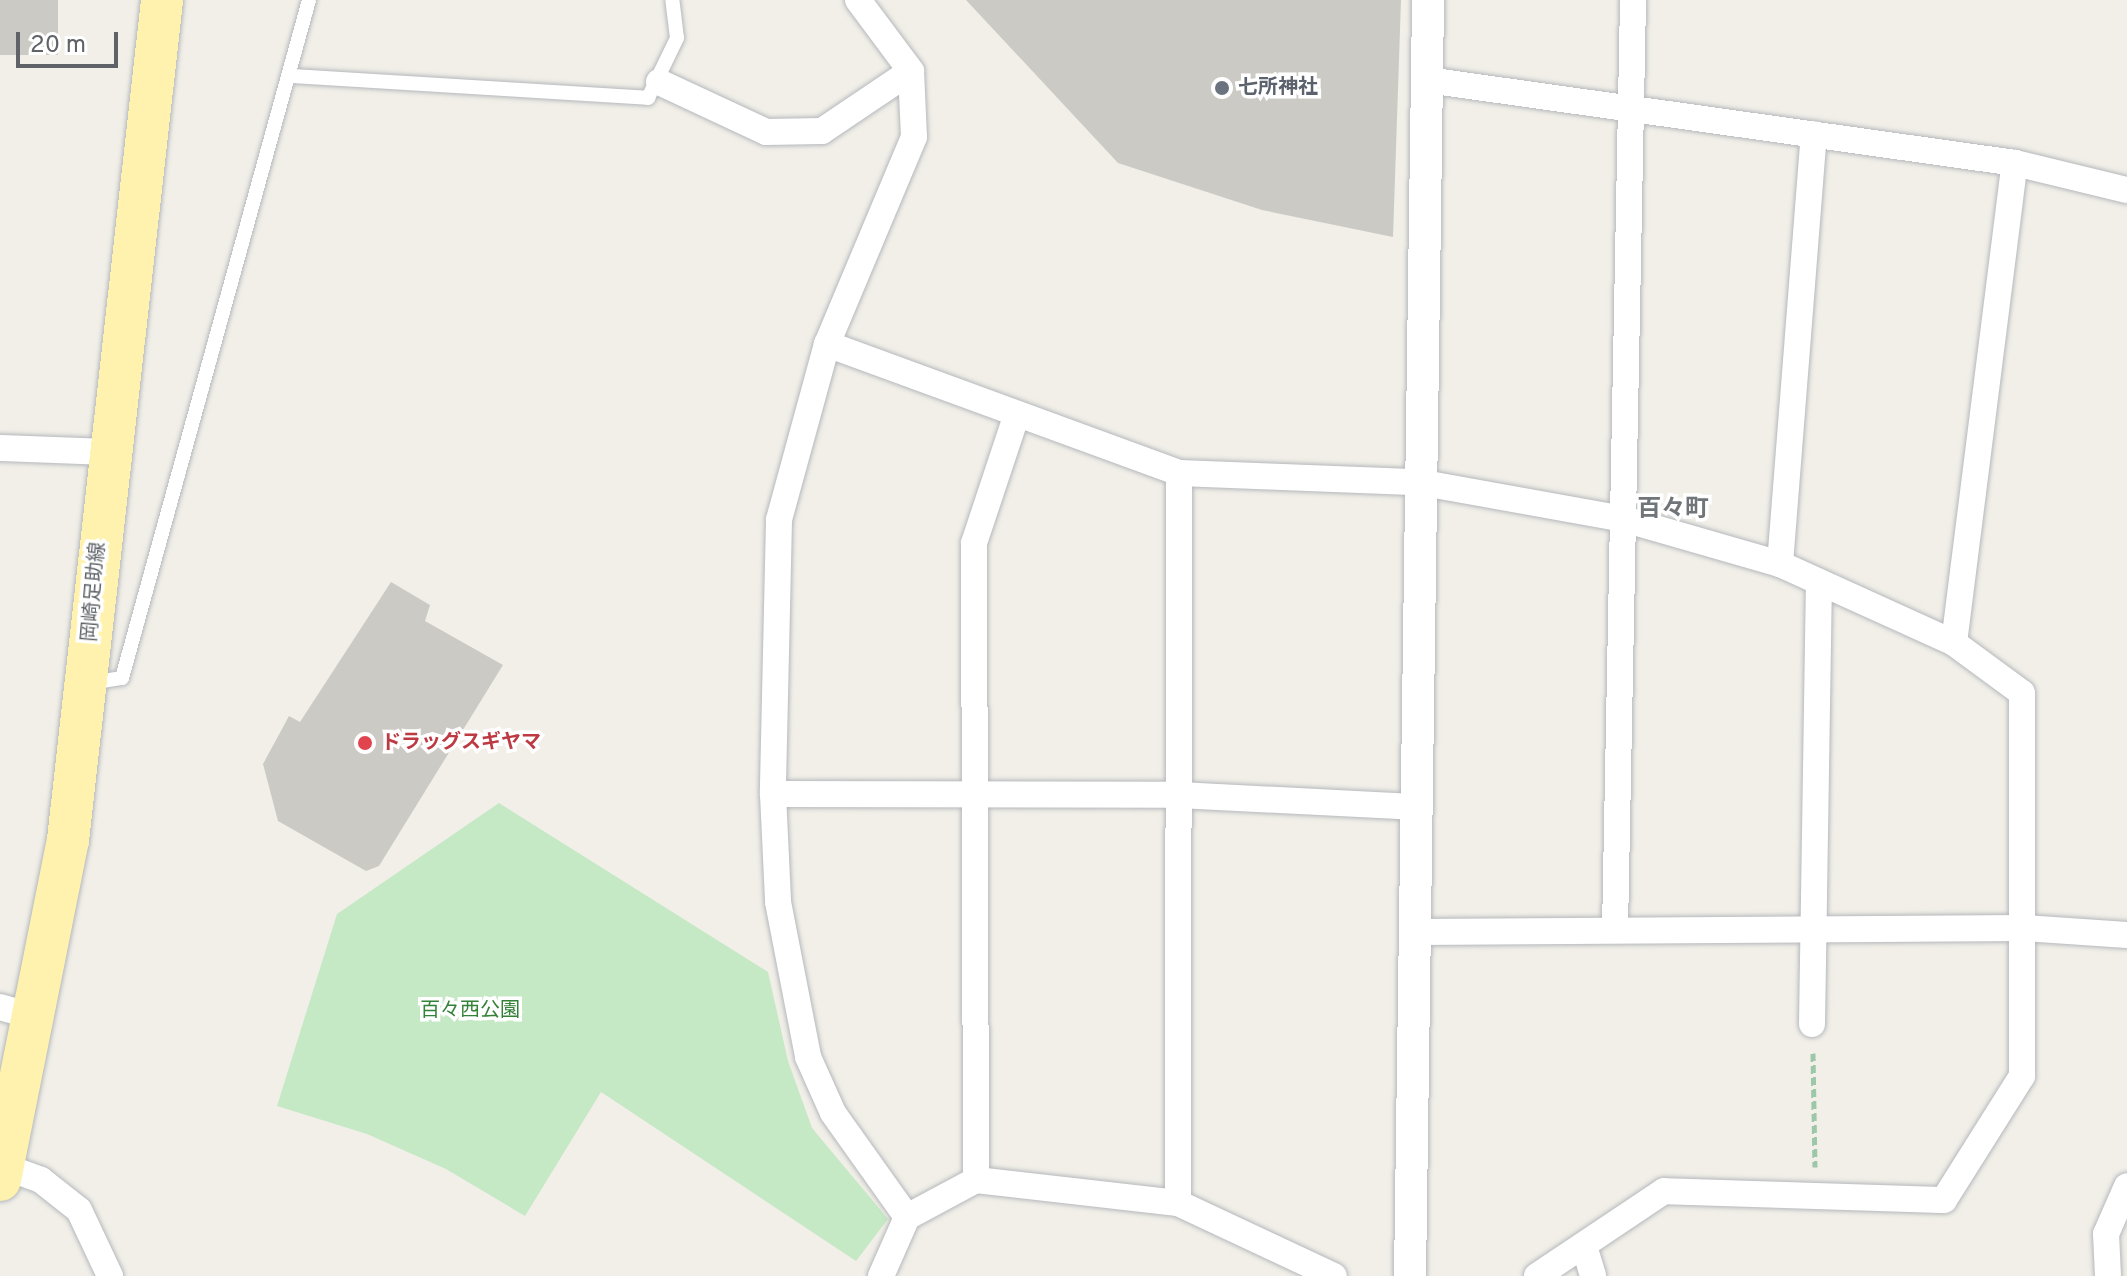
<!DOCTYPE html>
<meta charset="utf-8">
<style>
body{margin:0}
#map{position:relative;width:2127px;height:1276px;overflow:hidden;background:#f1efe8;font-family:Overpass,"Noto Sans JP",sans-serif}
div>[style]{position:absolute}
.green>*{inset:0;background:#c5e8c5}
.building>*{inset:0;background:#cccac5;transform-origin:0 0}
.path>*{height:5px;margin-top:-2.5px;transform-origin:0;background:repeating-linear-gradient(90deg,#9cc7a9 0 8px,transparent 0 12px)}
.roads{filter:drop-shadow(0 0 2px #b5b8bc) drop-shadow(0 0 2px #b5b8bc)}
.service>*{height:14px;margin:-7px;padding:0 7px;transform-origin:7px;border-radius:7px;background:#fff}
.minor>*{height:26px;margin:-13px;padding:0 13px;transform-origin:13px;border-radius:13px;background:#fff}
.tertiary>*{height:32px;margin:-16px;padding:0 16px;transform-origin:16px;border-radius:16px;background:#fff}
.primary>*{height:42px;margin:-21px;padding:0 21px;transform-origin:21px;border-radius:21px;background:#fff2af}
.dots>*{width:22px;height:22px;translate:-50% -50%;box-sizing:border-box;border:4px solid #fff;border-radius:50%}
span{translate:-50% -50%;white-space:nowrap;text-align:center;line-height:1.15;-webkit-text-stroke:7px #fff;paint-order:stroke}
.worship-label{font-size:20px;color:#5b616d;font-weight:700}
.left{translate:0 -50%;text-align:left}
.street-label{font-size:20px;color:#5f6368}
.health-label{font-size:20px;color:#be3a42;font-weight:700}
.park-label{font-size:20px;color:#348238}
.quarter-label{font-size:24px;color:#70757a;font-weight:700}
.scale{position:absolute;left:16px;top:32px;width:102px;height:36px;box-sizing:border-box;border:4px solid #5f6368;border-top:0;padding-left:10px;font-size:24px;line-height:28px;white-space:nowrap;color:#5f6368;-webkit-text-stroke:6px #fff;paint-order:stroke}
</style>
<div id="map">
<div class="green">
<div style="clip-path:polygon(499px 803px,768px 972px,788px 1061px,812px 1128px,888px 1219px,856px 1261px,601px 1092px,525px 1216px,446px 1169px,367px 1134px,277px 1106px,337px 914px)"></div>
</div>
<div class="building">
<div style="left:0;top:0;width:58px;height:55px"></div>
<div style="clip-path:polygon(966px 0,1401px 0,1393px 237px,1262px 210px,1118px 163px)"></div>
<div style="clip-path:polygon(391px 582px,430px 605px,425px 621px,503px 665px,379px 866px,366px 871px,278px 821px,263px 764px,289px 716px,300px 722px)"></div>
</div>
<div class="path">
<div style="left:1813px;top:1053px;width:114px;rotate:89deg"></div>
</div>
<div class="roads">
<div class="service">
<div style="left:291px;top:76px;width:358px;rotate:3.5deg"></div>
<div style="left:648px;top:98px;width:67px;rotate:-64.2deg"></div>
<div style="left:677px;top:38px;width:38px;rotate:-97deg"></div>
<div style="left:90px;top:683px;width:32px;rotate:-9deg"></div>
<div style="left:122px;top:678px;width:703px;rotate:-74.58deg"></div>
</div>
<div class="minor">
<div style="left:858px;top:0;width:89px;rotate:53.3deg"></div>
<div style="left:911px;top:71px;width:66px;rotate:87.4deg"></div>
<div style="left:914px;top:137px;width:225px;rotate:112.8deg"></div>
<div style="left:827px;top:344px;width:182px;rotate:105.3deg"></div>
<div style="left:779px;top:520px;width:274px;rotate:91.3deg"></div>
<div style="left:773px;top:794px;width:108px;rotate:87.3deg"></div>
<div style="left:778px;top:902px;width:158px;rotate:79deg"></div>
<div style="left:808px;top:1057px;width:61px;rotate:65.9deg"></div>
<div style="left:833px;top:1113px;width:128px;rotate:54.6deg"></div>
<div style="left:1427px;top:80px;width:594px;rotate:8.03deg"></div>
<div style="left:2015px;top:163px;width:115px;rotate:13.6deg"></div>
<div style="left:659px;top:82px;width:118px;rotate:25deg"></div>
<div style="left:766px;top:132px;width:56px;rotate:-1deg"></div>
<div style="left:822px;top:131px;width:107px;rotate:-34deg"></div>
<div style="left:827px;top:344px;width:375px;rotate:20.1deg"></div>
<div style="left:1179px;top:473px;width:239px;rotate:2.2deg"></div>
<div style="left:1418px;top:482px;width:209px;rotate:10.2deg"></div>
<div style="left:1624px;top:519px;width:162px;rotate:16.1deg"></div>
<div style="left:1780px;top:564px;width:191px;rotate:24.4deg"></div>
<div style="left:1954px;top:643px;width:84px;rotate:36.3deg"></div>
<div style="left:2022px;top:693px;width:383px;rotate:90deg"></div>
<div style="left:2022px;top:1076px;width:146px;rotate:122.2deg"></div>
<div style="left:1944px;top:1200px;width:280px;rotate:-178.2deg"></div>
<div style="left:1664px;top:1191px;width:153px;rotate:146.2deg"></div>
<div style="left:0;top:448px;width:108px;rotate:2.1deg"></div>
<div style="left:1780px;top:564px;width:431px;rotate:-85.5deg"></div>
<div style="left:1954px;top:643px;width:484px;rotate:-82.8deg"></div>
<div style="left:773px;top:794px;width:406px;rotate:0.1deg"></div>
<div style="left:1179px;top:795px;width:235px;rotate:2.9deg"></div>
<div style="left:1615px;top:930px;width:930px;rotate:-88.89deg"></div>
<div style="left:1417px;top:932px;width:607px;rotate:-0.38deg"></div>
<div style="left:2024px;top:928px;width:103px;rotate:3.9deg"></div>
<div style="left:0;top:1007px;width:36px;rotate:16deg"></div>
<div style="left:1812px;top:1024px;width:442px;rotate:-89.1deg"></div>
<div style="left:3px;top:1166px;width:40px;rotate:20.2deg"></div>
<div style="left:41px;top:1180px;width:48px;rotate:38.3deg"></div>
<div style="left:79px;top:1210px;width:73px;rotate:64.8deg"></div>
<div style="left:976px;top:1180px;width:637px;rotate:-90.18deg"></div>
<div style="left:974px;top:543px;width:136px;rotate:-71.6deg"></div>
<div style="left:1178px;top:1203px;width:730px;rotate:-89.92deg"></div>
<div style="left:1584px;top:1246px;width:31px;rotate:73deg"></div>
<div style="left:881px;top:1276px;width:64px;rotate:-66.2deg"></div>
<div style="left:907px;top:1217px;width:78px;rotate:-28.2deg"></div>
<div style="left:976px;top:1180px;width:203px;rotate:6.5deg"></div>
<div style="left:1178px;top:1203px;width:172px;rotate:25.1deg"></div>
<div style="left:2108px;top:1276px;width:42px;rotate:-92.7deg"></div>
<div style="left:2106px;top:1234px;width:52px;rotate:-66.4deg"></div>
</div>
<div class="tertiary">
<div style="left:1410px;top:1276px;width:1276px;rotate:-89.19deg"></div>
</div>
<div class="primary">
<div style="left:0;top:1180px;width:347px;rotate:-78.7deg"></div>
<div style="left:68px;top:840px;width:845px;rotate:-83.61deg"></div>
</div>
</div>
<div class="dots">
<div style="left:1222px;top:88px;background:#6b7280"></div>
<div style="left:365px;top:743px;background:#e0444e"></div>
</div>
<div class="worship-label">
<span class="left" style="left:1238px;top:88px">七所神社</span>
</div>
<div class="street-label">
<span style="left:95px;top:592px;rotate:-85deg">岡崎足助線</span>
</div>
<div class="health-label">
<span class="left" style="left:381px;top:743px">ドラッグスギヤマ</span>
</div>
<div class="park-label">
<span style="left:470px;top:1011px">百々西公園</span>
</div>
<div class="quarter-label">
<span style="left:1673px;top:511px">百々町</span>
</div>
<div class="scale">20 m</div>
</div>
